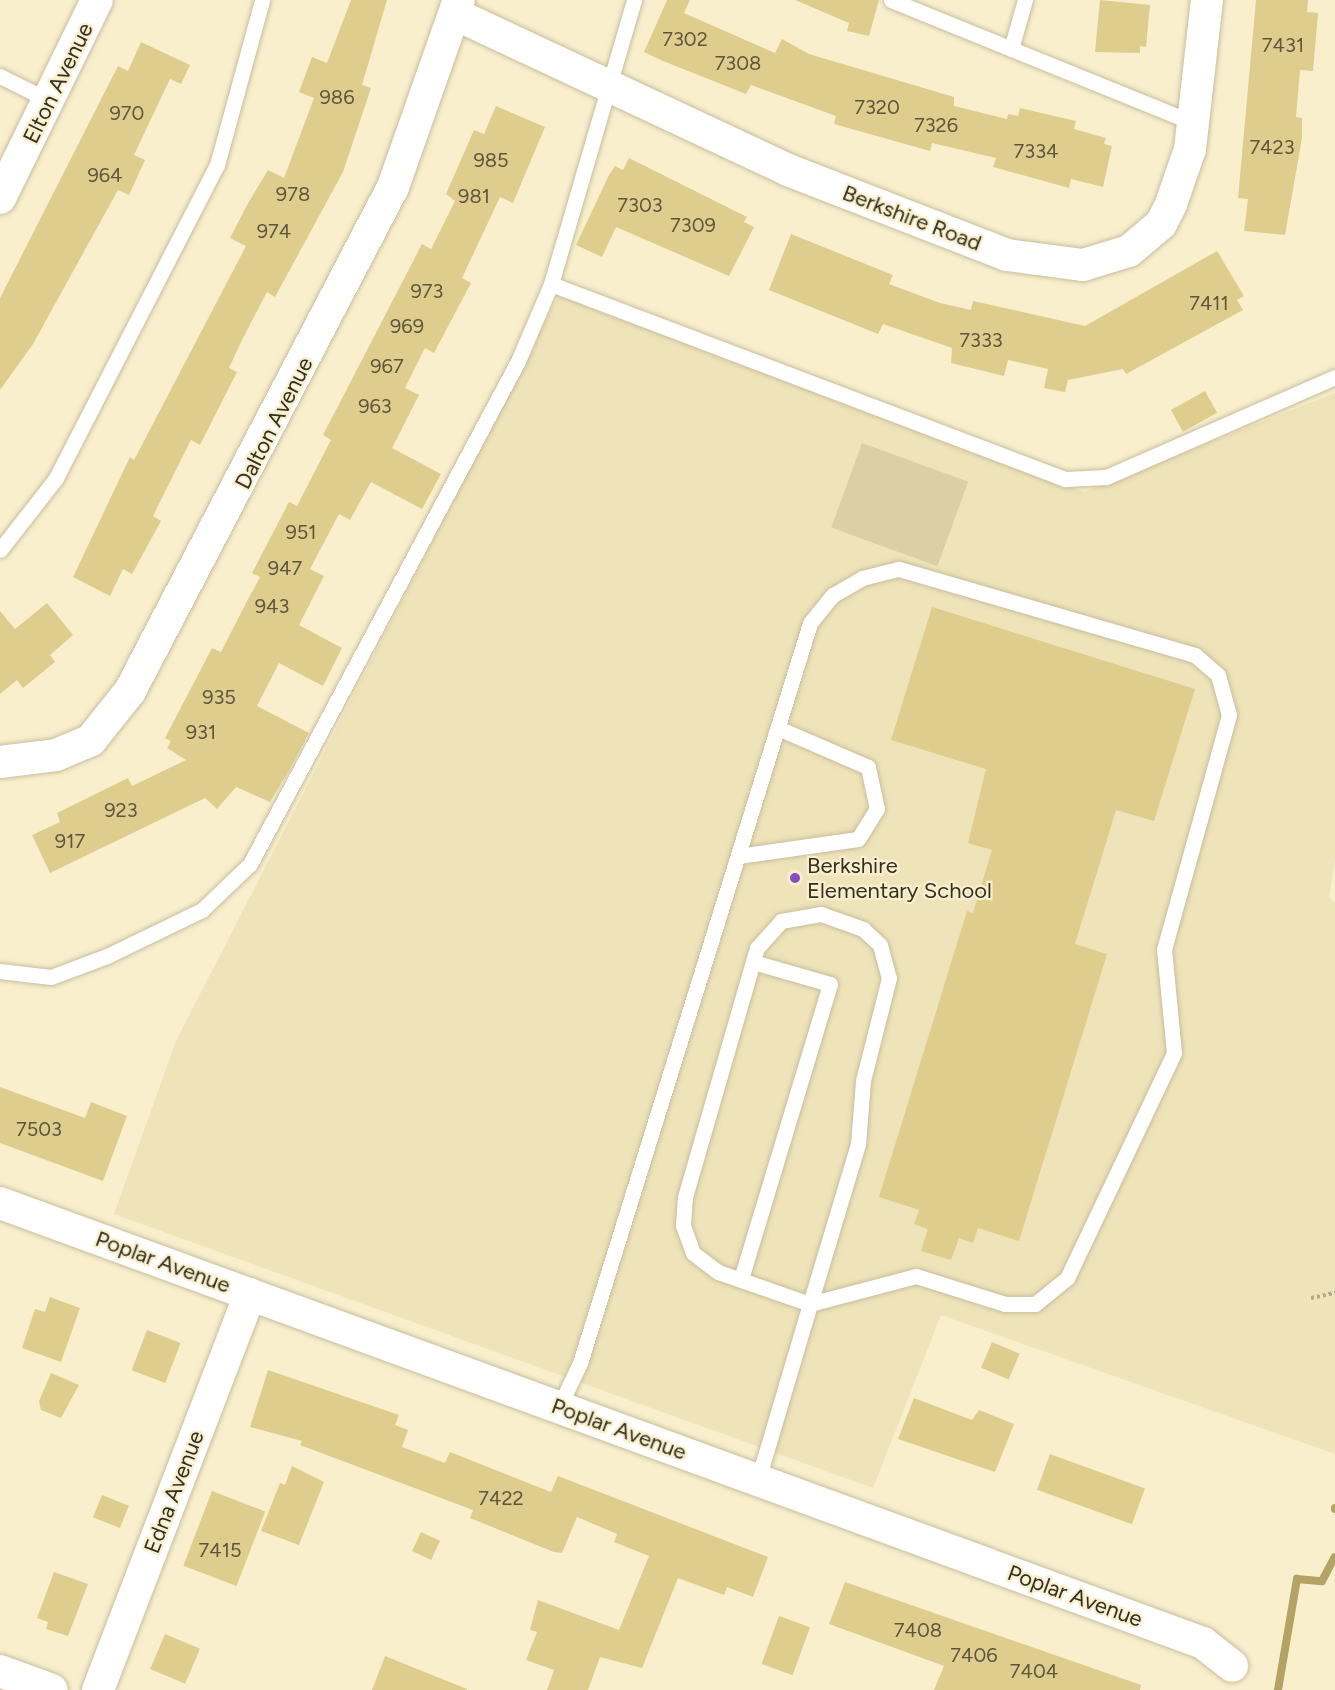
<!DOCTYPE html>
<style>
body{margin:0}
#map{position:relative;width:1335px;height:1690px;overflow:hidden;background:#f9efcd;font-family:Figtree,sans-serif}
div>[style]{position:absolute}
.built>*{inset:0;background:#efe3b9}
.green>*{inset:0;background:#dacfa5;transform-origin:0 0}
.stream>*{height:8px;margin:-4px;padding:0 4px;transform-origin:4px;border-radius:4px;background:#b4a364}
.building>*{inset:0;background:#dfcd8d;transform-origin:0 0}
.path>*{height:4px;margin-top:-2px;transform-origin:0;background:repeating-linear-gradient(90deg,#b1a98f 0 3px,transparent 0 6px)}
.roads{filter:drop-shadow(0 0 2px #c7be9d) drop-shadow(0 0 2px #c7be9d)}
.service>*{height:15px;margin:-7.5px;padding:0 7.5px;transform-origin:7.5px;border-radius:7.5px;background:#fff}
.minor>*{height:32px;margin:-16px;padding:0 16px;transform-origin:16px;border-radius:16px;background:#fff}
.dots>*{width:16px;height:16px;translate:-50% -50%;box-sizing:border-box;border:3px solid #f9efcd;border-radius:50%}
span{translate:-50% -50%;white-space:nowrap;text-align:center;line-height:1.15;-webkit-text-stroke:4.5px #f9efcd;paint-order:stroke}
.number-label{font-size:20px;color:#5e563d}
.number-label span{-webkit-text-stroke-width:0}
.street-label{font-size:22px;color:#332f22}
.poi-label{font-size:22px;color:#332f22}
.left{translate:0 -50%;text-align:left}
</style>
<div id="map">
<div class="built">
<div style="clip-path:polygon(560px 293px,1084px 492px,1335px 393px,1335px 859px,1329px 897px,1335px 903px,1335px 1454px,941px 1315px,873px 1488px,114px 1214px,176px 1041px)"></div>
</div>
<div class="green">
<div style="left:862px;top:443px;width:113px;height:90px;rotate:20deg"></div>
</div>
<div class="stream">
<div style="left:1335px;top:1508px;width:1px;rotate:90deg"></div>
<div style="left:1278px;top:1690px;width:113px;rotate:-80.3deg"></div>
<div style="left:1297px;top:1579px;width:25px;rotate:5deg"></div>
<div style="left:1322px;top:1581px;width:27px;rotate:-62deg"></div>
</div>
<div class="building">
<div style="clip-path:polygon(351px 0,387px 0,362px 85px,371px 88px,343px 172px,275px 297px,267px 292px,242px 340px,229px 368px,237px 372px,200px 445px,191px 440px,153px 516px,161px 521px,132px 574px,123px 569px,110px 596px,73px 577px,130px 457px,134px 460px,246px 246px,230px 238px,247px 205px,268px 170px,284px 178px,314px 98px,299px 92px,312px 57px,327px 63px)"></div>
<div style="clip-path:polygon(667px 0,690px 0,684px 13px,775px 53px,782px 39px,809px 54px,954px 97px,954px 106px,1007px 119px,1008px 114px,1018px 116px,1020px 108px,1076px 121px,1074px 129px,1106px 138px,1104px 144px,1112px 146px,1103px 187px,1071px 179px,1069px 188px,993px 167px,996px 158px,932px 143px,930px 151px,834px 124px,836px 116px,751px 85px,746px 94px,663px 61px,644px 52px)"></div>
<div style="clip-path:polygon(795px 0,879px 0,869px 36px,847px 31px,849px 23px)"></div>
<div style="clip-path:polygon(1100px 0,1150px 5px,1146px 47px,1140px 46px,1140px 53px,1095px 52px)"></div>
<div style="clip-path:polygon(1256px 0,1308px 0,1307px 12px,1318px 13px,1313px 71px,1300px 70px,1296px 117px,1302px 118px,1302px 138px,1285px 235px,1244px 231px,1248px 199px,1238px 198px)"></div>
<div style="clip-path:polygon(141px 42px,190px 65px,181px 84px,170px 79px,134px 155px,145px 160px,129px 195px,118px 190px,33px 344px,0 390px,0 298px,118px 66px,128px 71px)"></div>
<div style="clip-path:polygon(496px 106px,545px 127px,513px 203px,500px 197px,462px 278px,471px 283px,434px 353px,425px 348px,405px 388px,419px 395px,392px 448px,441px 474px,422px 509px,371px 482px,350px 520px,339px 514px,310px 569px,324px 576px,299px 625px,342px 648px,323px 686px,279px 663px,257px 706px,309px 733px,291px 767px,270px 802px,236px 787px,217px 809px,205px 798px,50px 873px,32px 835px,60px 822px,57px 813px,128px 778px,132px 786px,186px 760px,167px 748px,171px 741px,165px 738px,212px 648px,221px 652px,245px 605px,260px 577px,252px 573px,289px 502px,297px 506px,331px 440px,323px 435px,422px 244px,431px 249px,455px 201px,446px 194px,474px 130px,484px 134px)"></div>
<div style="clip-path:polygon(629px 158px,747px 217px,744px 222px,754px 227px,729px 276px,616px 227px,602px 257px,576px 245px,609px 175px,615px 166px,623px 170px)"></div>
<div style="clip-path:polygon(791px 234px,893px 275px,889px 284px,940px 303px,971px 310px,973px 301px,1085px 326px,1217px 251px,1244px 296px,1237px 300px,1243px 310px,1126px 374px,1123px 369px,1068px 380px,1065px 392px,1044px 388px,1048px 369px,1008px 360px,1004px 376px,951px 363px,952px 348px,883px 324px,878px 334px,769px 290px)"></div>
<div style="left:1205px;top:391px;width:25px;height:39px;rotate:61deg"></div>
<div style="clip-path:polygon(47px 603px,73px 635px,50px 655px,55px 662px,23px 688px,17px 680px,0 694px,0 611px,15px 629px)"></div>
<div style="clip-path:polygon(932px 607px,1195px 689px,1154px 821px,1116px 810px,1075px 944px,1107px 954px,1019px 1241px,978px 1228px,973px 1243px,959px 1238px,951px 1260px,921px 1251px,928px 1229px,914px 1224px,919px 1210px,879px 1197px,967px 911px,973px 913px,992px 850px,968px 843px,986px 769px,891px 740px)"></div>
<div style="clip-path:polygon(0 1087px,85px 1118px,91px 1102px,127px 1116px,103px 1181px,0 1143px)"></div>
<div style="clip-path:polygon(50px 1297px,80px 1308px,61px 1362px,22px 1348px,35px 1309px,45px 1312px)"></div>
<div style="left:147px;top:1330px;width:36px;height:43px;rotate:21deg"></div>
<div style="left:992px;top:1342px;width:30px;height:28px;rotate:23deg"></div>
<div style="clip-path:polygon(268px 1370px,399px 1415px,395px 1425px,408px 1430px,402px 1447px,445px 1463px,450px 1452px,551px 1492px,558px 1476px,768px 1557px,753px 1597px,727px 1587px,724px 1595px,678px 1578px,642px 1668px,600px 1657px,588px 1690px,547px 1690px,554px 1670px,526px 1660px,537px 1632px,530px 1630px,538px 1600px,619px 1630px,649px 1556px,614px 1542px,617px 1534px,577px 1517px,562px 1553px,554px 1552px,470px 1518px,473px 1510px,300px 1445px,302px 1441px,250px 1427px)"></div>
<div style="clip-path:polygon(51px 1373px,79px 1385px,61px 1418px,41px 1410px,39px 1401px)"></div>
<div style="clip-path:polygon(914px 1398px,972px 1420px,979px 1410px,1014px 1424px,995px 1472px,898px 1439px)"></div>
<div style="left:1050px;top:1454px;width:101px;height:38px;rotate:20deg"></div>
<div style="clip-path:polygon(292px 1466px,324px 1482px,299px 1545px,261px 1531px,280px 1483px,285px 1485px)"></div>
<div style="left:212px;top:1491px;width:57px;height:80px;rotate:21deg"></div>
<div style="left:102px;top:1495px;width:29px;height:24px;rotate:22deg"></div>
<div style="left:421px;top:1532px;width:21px;height:21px;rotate:25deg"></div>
<div style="clip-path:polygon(54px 1572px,88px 1584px,68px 1636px,46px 1629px,48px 1622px,37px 1618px)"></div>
<div style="clip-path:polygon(845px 1582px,1141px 1685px,1140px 1690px,934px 1690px,944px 1666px,829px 1624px)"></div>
<div style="left:779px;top:1616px;width:33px;height:51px;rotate:20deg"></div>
<div style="left:165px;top:1634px;width:38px;height:38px;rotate:23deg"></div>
<div style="clip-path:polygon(385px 1656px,467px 1689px,467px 1690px,372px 1690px)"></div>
</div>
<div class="path">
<div style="left:1311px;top:1298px;width:25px;rotate:-12deg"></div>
</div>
<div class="roads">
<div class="service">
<div style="left:891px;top:0;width:327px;rotate:22.1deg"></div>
<div style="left:1011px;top:49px;width:51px;rotate:-74.1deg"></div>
<div style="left:0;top:76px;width:56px;rotate:26.6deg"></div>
<div style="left:551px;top:284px;width:550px;rotate:20.78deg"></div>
<div style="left:1065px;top:479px;width:41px;rotate:-2.8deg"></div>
<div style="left:1106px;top:477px;width:250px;rotate:-23.6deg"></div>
<div style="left:0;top:550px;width:91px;rotate:-52.1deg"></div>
<div style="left:56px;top:478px;width:352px;rotate:-62.8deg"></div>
<div style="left:217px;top:165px;width:171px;rotate:-74.7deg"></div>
<div style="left:738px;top:856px;width:121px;rotate:-8.1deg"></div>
<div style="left:858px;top:839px;width:36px;rotate:-58deg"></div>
<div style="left:877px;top:809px;width:43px;rotate:-102.1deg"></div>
<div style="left:868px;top:767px;width:98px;rotate:-156.6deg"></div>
<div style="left:0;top:971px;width:51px;rotate:6.7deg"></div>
<div style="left:51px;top:977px;width:60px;rotate:-20.6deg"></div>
<div style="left:107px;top:956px;width:106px;rotate:-25.8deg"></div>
<div style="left:202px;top:910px;width:66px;rotate:-43.8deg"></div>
<div style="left:250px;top:864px;width:570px;rotate:-61.95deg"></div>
<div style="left:518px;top:361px;width:84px;rotate:-66.8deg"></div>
<div style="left:551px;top:284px;width:296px;rotate:-73.7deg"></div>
<div style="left:741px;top:1279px;width:308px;rotate:-73.2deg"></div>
<div style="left:830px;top:984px;width:80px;rotate:-164.1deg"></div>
<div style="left:559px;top:1407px;width:49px;rotate:-64.5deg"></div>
<div style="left:580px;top:1363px;width:775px;rotate:-72.73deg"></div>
<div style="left:810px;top:623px;width:36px;rotate:-51deg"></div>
<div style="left:833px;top:595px;width:34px;rotate:-30deg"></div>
<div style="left:862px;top:578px;width:38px;rotate:-14deg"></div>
<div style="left:899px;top:569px;width:308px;rotate:16.2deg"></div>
<div style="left:1195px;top:655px;width:30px;rotate:41deg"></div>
<div style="left:1218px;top:675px;width:41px;rotate:74.6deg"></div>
<div style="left:1229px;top:715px;width:243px;rotate:105.5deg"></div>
<div style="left:1164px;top:949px;width:104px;rotate:84.5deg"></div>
<div style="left:1174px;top:1053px;width:249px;rotate:115.4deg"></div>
<div style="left:1067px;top:1278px;width:41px;rotate:140.9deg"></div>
<div style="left:1035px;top:1304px;width:30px;rotate:180deg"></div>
<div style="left:1005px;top:1304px;width:93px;rotate:-162.5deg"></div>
<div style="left:916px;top:1276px;width:110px;rotate:165.2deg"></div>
<div style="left:810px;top:1304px;width:97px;rotate:-160.8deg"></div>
<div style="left:718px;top:1272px;width:31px;rotate:-143deg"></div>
<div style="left:693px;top:1253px;width:30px;rotate:-110deg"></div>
<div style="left:683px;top:1225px;width:28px;rotate:-86deg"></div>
<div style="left:685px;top:1197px;width:259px;rotate:-73.9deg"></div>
<div style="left:757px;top:948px;width:36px;rotate:-48deg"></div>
<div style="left:781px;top:921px;width:41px;rotate:-9.9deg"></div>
<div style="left:821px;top:914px;width:45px;rotate:19.7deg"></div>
<div style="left:863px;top:929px;width:23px;rotate:43deg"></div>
<div style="left:880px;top:945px;width:34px;rotate:75deg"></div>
<div style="left:889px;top:978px;width:106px;rotate:104.2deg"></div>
<div style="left:863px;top:1081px;width:63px;rotate:94.5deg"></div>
<div style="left:858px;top:1144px;width:167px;rotate:106.7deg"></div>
<div style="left:810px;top:1304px;width:184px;rotate:106.5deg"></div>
</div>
<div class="minor">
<div style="left:455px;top:14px;width:368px;rotate:25.1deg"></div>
<div style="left:788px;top:170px;width:235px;rotate:21.2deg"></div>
<div style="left:1007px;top:255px;width:77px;rotate:7.5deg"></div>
<div style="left:1083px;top:265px;width:48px;rotate:-16.9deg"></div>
<div style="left:1129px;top:251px;width:42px;rotate:-40.2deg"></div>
<div style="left:1161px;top:224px;width:22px;rotate:-63deg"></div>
<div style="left:1171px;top:204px;width:58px;rotate:-70.9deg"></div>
<div style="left:1190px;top:149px;width:150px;rotate:-83.5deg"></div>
<div style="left:0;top:198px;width:220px;rotate:-63.9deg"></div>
<div style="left:0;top:762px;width:56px;rotate:-7.1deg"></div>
<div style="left:56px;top:755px;width:38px;rotate:-23deg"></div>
<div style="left:91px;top:740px;width:63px;rotate:-51.5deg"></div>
<div style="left:130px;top:691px;width:568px;rotate:-62.44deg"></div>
<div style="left:393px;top:187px;width:198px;rotate:-70.6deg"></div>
<div style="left:0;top:1203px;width:1281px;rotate:20.09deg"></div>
<div style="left:1203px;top:1643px;width:37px;rotate:38deg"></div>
<div style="left:0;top:1671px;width:55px;rotate:20.1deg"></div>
<div style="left:98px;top:1690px;width:424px;rotate:-69deg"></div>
</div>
</div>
<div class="dots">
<div style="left:795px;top:878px;background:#884dc3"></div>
</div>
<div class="number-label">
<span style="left:685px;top:39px">7302</span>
<span style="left:1283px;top:45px">7431</span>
<span style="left:738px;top:63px">7308</span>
<span style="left:337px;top:97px">986</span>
<span style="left:877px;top:107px">7320</span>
<span style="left:127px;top:113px">970</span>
<span style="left:936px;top:125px">7326</span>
<span style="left:1272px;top:147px">7423</span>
<span style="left:1036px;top:151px">7334</span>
<span style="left:491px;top:160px">985</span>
<span style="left:105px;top:175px">964</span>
<span style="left:293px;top:194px">978</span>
<span style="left:474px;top:196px">981</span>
<span style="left:640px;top:205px">7303</span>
<span style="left:693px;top:225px">7309</span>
<span style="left:274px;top:231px">974</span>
<span style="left:427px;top:291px">973</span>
<span style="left:1209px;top:303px">7411</span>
<span style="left:407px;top:326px">969</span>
<span style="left:981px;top:340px">7333</span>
<span style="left:387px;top:366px">967</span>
<span style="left:375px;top:406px">963</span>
<span style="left:301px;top:532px">951</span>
<span style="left:285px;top:568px">947</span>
<span style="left:272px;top:606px">943</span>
<span style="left:219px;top:697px">935</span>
<span style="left:201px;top:732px">931</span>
<span style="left:121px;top:810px">923</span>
<span style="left:70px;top:841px">917</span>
<span style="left:39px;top:1129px">7503</span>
<span style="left:501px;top:1498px">7422</span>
<span style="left:220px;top:1550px">7415</span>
<span style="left:918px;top:1630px">7408</span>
<span style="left:974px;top:1655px">7406</span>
<span style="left:1034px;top:1671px">7404</span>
</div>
<div class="street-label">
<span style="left:58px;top:83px;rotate:-64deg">Elton Avenue</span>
<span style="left:912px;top:218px;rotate:21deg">Berkshire Road</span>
<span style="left:274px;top:423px;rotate:-63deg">Dalton Avenue</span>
<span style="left:163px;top:1262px;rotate:20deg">Poplar Avenue</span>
<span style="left:619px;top:1429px;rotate:20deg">Poplar Avenue</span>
<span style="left:174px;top:1492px;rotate:-69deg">Edna Avenue</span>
<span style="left:1075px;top:1596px;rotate:20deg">Poplar Avenue</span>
</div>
<div class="poi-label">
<span class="left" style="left:807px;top:878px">Berkshire<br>Elementary School</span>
</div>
</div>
